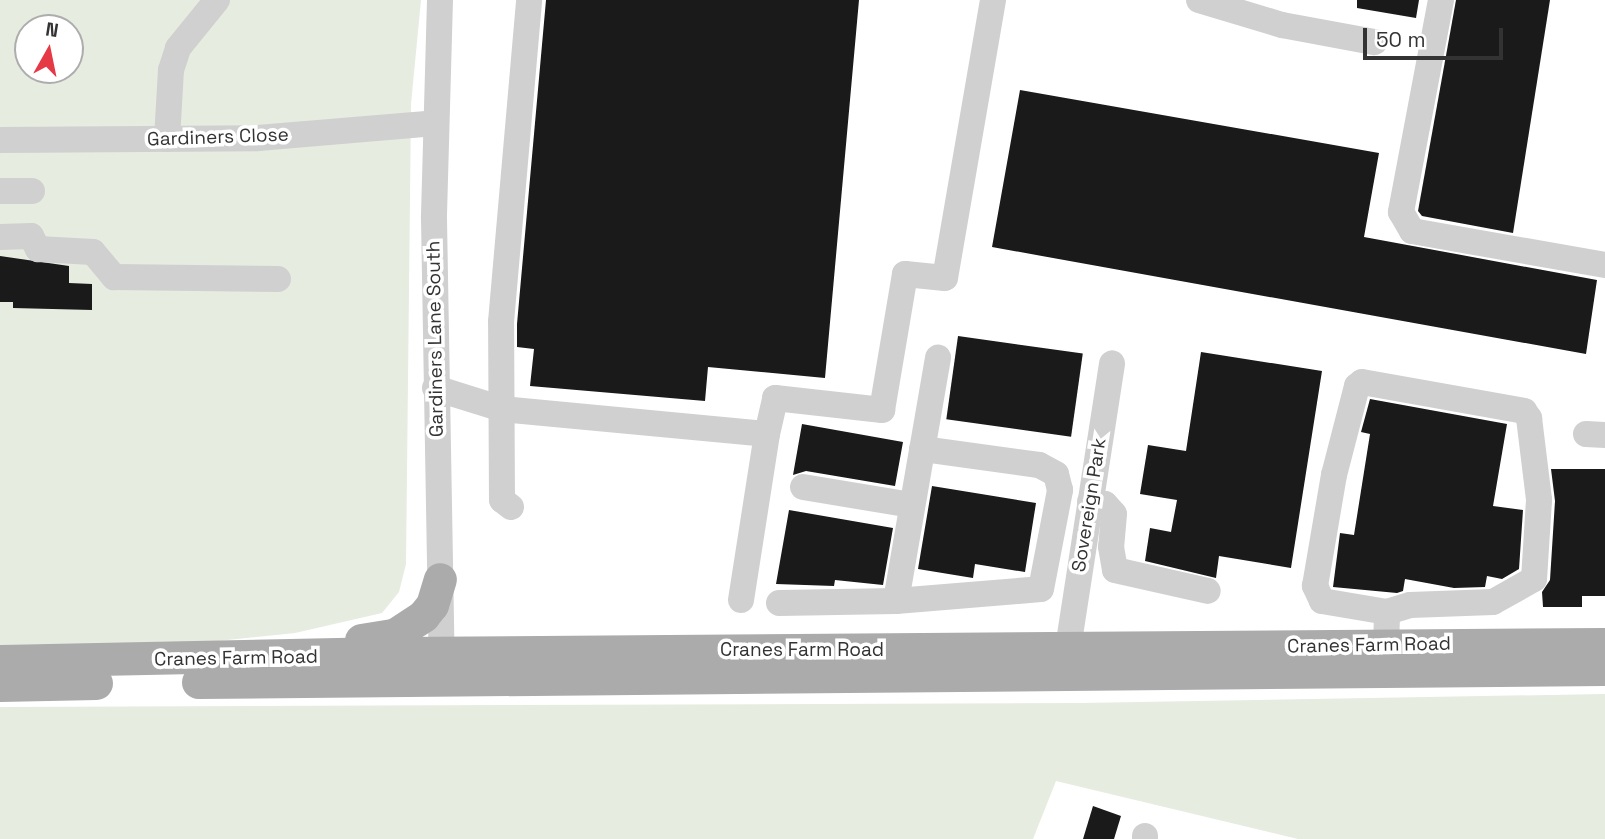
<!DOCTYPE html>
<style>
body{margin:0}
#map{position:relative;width:1605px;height:839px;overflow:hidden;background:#fff;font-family:"Space Grotesk",sans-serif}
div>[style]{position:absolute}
.green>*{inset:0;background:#e6ecdf}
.building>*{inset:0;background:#1a1a1a;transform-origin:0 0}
.minor>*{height:26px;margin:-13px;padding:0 13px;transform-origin:13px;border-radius:13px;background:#d0d0d0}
.major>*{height:33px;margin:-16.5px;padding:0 16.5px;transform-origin:16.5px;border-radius:16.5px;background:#ababab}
span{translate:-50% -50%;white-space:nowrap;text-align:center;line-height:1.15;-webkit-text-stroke:7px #fff;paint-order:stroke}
.street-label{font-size:19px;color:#333}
.north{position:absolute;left:14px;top:14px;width:70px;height:70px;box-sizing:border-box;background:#fff;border:2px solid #adadad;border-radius:50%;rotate:9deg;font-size:19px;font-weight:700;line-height:28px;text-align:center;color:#333}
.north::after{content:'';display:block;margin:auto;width:24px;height:32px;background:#e63946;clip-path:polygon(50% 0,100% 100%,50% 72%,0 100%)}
.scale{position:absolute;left:1363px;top:28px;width:140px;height:32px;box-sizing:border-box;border:4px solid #333;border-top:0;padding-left:9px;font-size:21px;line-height:24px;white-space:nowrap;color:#333;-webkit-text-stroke:5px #fff;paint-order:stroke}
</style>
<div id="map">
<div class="green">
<div style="clip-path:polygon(evenodd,0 0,421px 0,411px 104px,406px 564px,399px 592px,382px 613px,295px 633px,198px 643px,0 645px,0 0,28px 28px,70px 28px,70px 70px,28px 70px,28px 28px)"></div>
<div style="clip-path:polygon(1605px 694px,1605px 839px,1298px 839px,1056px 781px,1033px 839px,0 839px,0 707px,1081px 703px)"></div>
</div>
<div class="building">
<div style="clip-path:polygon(546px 0,859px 0,825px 378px,708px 367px,705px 401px,530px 386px,534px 349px,517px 347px,517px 324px)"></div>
<div style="clip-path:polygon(1357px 0,1419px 0,1416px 18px,1357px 8px)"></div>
<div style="clip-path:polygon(1456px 0,1550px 0,1513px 233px,1422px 216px,1418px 211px)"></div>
<div style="clip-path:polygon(1020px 90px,1379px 153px,1364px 237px,1597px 280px,1586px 354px,992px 247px)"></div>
<div style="clip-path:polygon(0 256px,69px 266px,69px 283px,92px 284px,92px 310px,13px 308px,13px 302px,0 302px)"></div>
<div style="left:958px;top:336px;width:126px;height:84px;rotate:8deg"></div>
<div style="clip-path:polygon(1201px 352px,1322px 371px,1291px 568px,1219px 556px,1216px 578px,1145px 561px,1150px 528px,1171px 532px,1177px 500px,1140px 494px,1148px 445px,1186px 451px)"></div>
<div style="clip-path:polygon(1370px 399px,1507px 424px,1493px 506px,1523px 510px,1519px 569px,1502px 579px,1487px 576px,1485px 587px,1454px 588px,1405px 579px,1403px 591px,1397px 593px,1333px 587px,1340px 533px,1354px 535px,1370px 434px,1361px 432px)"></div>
<div style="clip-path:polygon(802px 424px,903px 442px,895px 486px,806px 471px,793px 475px)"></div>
<div style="clip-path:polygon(1551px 469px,1605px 469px,1605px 596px,1582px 596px,1582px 607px,1543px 607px,1542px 592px,1550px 580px,1555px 501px)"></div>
<div style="clip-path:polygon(932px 486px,1036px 503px,1025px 572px,975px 564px,973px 578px,918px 569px)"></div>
<div style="clip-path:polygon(789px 510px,893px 528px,883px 585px,835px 580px,834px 586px,776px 584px)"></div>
<div style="clip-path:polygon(1093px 806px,1121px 816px,1114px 839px,1083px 839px)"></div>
</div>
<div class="minor">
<div style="left:440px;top:0;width:219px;rotate:91.6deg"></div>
<div style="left:434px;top:219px;width:451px;rotate:89deg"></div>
<div style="left:1199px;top:0;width:87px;rotate:16.8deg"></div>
<div style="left:1282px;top:25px;width:94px;rotate:10.5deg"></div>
<div style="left:1441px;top:0;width:216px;rotate:100.7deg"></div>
<div style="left:1401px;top:212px;width:22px;rotate:60deg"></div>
<div style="left:1412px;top:231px;width:196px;rotate:10deg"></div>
<div style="left:167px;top:139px;width:69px;rotate:-86.7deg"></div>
<div style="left:171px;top:70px;width:23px;rotate:-72deg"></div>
<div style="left:178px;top:48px;width:62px;rotate:-50.9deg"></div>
<div style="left:0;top:140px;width:258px;rotate:-0.4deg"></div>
<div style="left:258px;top:138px;width:178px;rotate:-4.8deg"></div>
<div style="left:0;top:191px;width:32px"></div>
<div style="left:0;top:237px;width:31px;rotate:-2deg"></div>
<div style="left:31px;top:236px;width:15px;rotate:62deg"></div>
<div style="left:38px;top:249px;width:55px;rotate:3.1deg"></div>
<div style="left:93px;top:252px;width:33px;rotate:50deg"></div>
<div style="left:114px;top:277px;width:164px;rotate:0.7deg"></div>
<div style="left:435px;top:388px;width:70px;rotate:17.4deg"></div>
<div style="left:502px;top:409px;width:266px;rotate:5.4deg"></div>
<div style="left:767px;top:434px;width:37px;rotate:-77deg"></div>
<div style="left:775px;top:398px;width:108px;rotate:6.4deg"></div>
<div style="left:882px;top:410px;width:138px;rotate:-80.4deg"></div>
<div style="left:905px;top:274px;width:40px;rotate:5.7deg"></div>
<div style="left:945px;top:278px;width:282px;rotate:-80.2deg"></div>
<div style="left:1586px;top:434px;width:19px;rotate:3deg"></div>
<div style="left:803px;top:487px;width:110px;rotate:9.4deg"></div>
<div style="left:1090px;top:502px;width:15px;rotate:8deg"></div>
<div style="left:1105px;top:504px;width:13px;rotate:48deg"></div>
<div style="left:1114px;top:514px;width:33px;rotate:95deg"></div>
<div style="left:1111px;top:547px;width:23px;rotate:80deg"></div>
<div style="left:1115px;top:570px;width:95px;rotate:12.7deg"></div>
<div style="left:511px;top:507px;width:11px;rotate:-142deg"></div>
<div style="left:502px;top:500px;width:178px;rotate:-90.3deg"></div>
<div style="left:501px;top:322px;width:323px;rotate:-85deg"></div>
<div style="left:741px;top:600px;width:168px;rotate:-81.1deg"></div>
<div style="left:896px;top:601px;width:247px;rotate:-80.2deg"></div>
<div style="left:779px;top:603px;width:117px;rotate:-1deg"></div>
<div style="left:896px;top:601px;width:145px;rotate:-4.7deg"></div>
<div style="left:1041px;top:589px;width:101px;rotate:-79.1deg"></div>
<div style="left:1060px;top:490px;width:16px;rotate:-104deg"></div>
<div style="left:1056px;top:474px;width:19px;rotate:-152deg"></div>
<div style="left:1039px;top:465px;width:118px;rotate:-172.2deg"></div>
<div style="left:1386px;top:645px;width:33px;rotate:-88deg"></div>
<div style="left:1387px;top:612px;width:66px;rotate:-170.4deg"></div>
<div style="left:1322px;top:601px;width:17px;rotate:-115deg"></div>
<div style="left:1315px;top:586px;width:113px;rotate:-80.3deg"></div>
<div style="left:1334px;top:475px;width:92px;rotate:-75.5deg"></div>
<div style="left:1357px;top:386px;width:6px;rotate:-39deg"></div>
<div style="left:1362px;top:382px;width:165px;rotate:10.1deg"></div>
<div style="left:1524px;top:411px;width:9px;rotate:54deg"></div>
<div style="left:1529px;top:418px;width:83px;rotate:83deg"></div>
<div style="left:1539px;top:500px;width:79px;rotate:93.6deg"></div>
<div style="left:1534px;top:579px;width:47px;rotate:150.7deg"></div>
<div style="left:1493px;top:602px;width:83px;rotate:177.9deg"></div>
<div style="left:1410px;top:605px;width:24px;rotate:163deg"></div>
<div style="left:1068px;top:648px;width:288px;rotate:-81.2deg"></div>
<div style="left:1145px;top:839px;width:3px;rotate:-90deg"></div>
</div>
<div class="major">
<div style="left:361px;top:640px;width:33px;rotate:-9deg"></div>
<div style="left:394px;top:635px;width:35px;rotate:-33deg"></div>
<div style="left:423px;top:616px;width:14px;rotate:-51deg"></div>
<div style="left:432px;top:605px;width:27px;rotate:-73deg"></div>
<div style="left:0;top:661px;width:397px;rotate:-1.2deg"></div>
<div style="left:397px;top:653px;width:1208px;rotate:-0.43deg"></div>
<div style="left:198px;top:682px;width:1407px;rotate:-0.53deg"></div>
<div style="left:0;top:685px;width:96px;rotate:-1.2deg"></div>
</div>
<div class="street-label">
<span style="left:218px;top:137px;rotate:-2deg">Gardiners Close</span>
<span style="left:435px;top:339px;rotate:-91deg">Gardiners Lane South</span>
<span style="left:1089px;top:505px;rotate:-81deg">Sovereign Park</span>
<span style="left:1369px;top:645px;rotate:-1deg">Cranes Farm Road</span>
<span style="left:802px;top:650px">Cranes Farm Road</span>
<span style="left:236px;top:658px;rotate:-1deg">Cranes Farm Road</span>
</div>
<div class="north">N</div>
<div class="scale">50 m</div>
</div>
